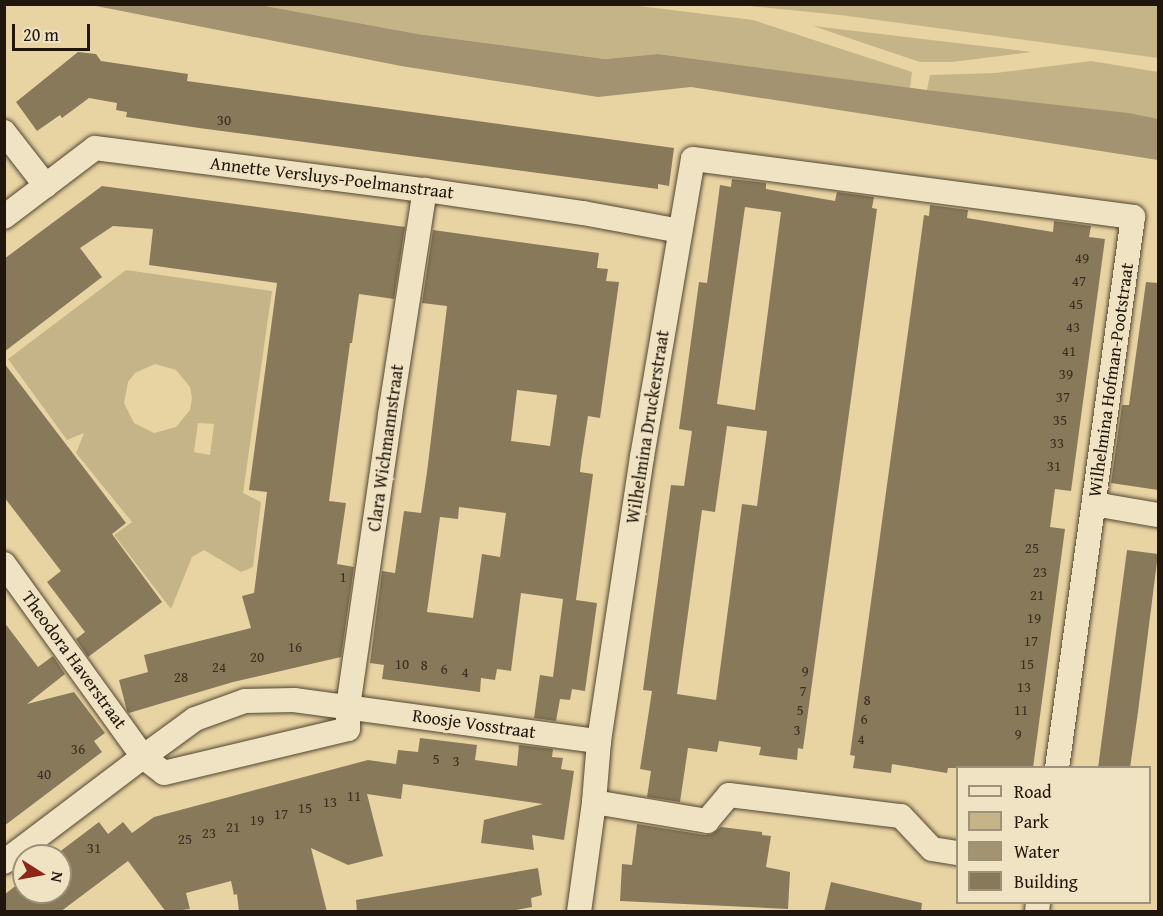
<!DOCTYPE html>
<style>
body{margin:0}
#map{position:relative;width:1163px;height:916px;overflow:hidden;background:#e8d4a3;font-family:"Gentium Book Plus",serif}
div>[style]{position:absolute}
.green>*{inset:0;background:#c6b489}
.water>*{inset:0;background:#a49370}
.building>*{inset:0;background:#88795b}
.roads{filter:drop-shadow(0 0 2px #534632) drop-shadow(0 0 2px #534632)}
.minor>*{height:24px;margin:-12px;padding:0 12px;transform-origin:12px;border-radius:12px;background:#f0e3c3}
span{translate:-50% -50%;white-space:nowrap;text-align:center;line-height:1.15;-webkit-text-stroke:6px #f0e3c3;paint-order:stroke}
.number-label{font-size:15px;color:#3b2f20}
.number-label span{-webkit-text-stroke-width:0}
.street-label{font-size:18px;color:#21160c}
.frame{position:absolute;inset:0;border:6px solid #21160c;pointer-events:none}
.legend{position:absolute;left:956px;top:766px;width:195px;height:138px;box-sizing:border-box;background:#f0e3c3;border:2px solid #9d917a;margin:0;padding:8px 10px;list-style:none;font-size:18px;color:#21160c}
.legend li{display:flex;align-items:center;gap:12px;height:30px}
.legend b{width:30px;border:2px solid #9d917a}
.north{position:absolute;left:12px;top:844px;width:60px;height:60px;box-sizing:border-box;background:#f0e3c3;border:2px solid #9d917a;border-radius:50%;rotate:101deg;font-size:16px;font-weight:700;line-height:24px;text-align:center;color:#21160c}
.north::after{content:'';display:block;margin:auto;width:21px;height:27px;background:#8f2418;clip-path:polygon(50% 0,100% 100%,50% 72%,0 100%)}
.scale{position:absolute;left:12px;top:24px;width:78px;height:27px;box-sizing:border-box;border:3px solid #21160c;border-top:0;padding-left:8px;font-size:18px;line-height:21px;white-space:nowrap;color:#21160c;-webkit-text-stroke:4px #f0e3c3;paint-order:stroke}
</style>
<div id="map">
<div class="green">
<div style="clip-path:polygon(260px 5px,631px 5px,753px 20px,912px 72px,910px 88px,658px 54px,605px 59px,418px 34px)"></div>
<div style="clip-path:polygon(739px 5px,1158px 5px,1158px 58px,840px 15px)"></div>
<div style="clip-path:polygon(813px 26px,1032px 52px,952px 62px,920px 62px)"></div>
<div style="clip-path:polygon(1091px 61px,1158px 72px,1158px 119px,927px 90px,930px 75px,995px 73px)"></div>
<div style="clip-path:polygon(evenodd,126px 270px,272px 291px,243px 493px,261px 502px,253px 567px,241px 572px,204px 550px,192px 557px,171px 609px,114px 535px,132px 522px,76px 453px,84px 433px,67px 440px,8px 359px,126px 270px,155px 364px,176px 370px,190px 387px,192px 398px,190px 410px,176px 427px,154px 433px,134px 423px,124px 403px,128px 382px,135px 373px,155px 364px,126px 270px,198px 423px,214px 424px,210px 455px,194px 452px,198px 423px)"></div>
</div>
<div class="water">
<div style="clip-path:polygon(91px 5px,260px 5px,418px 34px,605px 59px,658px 54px,927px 90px,1128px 113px,1158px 119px,1158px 160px,691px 87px,598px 97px,401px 66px)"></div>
</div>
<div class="building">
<div style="clip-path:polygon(78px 52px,96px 54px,101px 61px,188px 74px,187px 81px,674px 148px,669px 186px,658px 184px,658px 189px,199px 128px,126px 117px,127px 112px,116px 110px,117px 103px,89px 98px,62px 118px,60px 115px,37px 131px,16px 102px)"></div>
<div style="clip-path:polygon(evenodd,732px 179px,766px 183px,766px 189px,835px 201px,837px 192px,874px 197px,872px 208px,877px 209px,803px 749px,798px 748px,797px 760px,759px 755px,761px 747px,719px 741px,717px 752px,688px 748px,680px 802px,647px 797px,651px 771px,640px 769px,652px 691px,643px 690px,671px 485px,684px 486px,692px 431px,679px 429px,699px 282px,707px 283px,720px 185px,731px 187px,732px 179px,745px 207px,781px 212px,755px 410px,717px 404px,745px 207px,732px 179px,727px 426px,767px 431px,757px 506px,742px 504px,716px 700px,677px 694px,702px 510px,715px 512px,727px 426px)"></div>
<div style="clip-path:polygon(102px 186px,405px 227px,394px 299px,359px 294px,352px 343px,350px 343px,329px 501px,346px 503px,337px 564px,354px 567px,341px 657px,233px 682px,129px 713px,127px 711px,119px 680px,148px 672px,144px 655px,251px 628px,242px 596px,254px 593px,267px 492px,249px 490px,277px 283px,149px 265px,153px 229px,113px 226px,80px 248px,102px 277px,4px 352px,4px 259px)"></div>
<div style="clip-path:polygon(930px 205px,968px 210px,967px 218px,1053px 232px,1054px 221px,1091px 226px,1089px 237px,1105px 239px,1071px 491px,1055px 489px,1050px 527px,1065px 529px,1033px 768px,948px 768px,947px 773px,892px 764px,891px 773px,853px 768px,855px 756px,850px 755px,924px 215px,929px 216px)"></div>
<div style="clip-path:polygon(evenodd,433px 230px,599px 253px,597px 268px,608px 269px,606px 281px,619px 282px,600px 418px,588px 416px,581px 461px,580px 472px,593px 474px,576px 600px,597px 603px,585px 691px,572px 689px,570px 700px,560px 699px,556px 721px,534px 718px,540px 675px,553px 677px,563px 599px,521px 593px,511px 671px,497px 669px,495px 680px,481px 678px,480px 692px,382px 679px,384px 665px,370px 663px,382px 571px,395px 573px,404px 511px,421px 513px,427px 472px,447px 306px,422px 303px,433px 230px,517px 390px,557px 395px,550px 446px,511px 441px,517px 390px,433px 230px,459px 507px,506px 513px,500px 557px,482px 554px,473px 618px,427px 612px,440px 517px,458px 519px,459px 507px)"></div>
<div style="clip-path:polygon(1146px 282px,1158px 283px,1158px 490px,1111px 483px,1122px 405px,1129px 405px)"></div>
<div style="clip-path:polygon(4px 363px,126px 523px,112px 534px,162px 602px,88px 657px,76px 639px,85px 632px,47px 582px,61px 571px,4px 497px)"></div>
<div style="clip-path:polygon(1127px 550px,1158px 554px,1138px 712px,1130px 768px,1098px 768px)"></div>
<div style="clip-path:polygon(4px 622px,38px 667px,53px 656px,65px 674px,27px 704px,74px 692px,105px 733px,94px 741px,102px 752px,4px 826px)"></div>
<div style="clip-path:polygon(420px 738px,477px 745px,475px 760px,517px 766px,519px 745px,553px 749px,552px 757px,563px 758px,561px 769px,574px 771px,564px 840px,532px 835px,534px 850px,481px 843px,484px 820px,543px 804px,403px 784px,401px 799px,367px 794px,383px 856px,348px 865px,311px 848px,327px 912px,239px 912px,237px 894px,234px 895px,231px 881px,186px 893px,190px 909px,166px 912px,128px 861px,60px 912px,4px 912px,4px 895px,24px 879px,24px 892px,60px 892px,60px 856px,54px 856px,99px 822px,108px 834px,123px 822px,132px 833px,154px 817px,368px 760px,396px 764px,398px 750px,418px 752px)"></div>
<div style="clip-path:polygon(637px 824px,705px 835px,712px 834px,721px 827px,762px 832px,762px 835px,771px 836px,766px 867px,790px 872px,788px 909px,620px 901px,622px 864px,632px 865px)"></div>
<div style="clip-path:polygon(538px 868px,542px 895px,531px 898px,532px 907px,506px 912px,357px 912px,356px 900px)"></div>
<div style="clip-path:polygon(831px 882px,922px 903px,921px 912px,824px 912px)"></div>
</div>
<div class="roads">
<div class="minor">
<div style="left:4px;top:132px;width:68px;rotate:52.1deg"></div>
<div style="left:4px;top:217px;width:114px;rotate:-37.2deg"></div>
<div style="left:95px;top:148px;width:333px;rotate:7.3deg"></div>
<div style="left:425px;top:190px;width:160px;rotate:8.3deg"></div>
<div style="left:583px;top:213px;width:99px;rotate:10.5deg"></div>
<div style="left:1094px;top:504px;width:65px;rotate:9.8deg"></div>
<div style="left:4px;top:564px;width:238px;rotate:54.2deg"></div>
<div style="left:143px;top:757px;width:64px;rotate:-36.2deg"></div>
<div style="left:195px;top:719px;width:53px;rotate:-19.8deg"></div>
<div style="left:245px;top:701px;width:49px;rotate:-1.2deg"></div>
<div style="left:294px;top:700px;width:308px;rotate:7.7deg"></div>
<div style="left:594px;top:802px;width:115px;rotate:9.5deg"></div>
<div style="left:707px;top:821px;width:34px;rotate:-50deg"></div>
<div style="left:729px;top:795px;width:173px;rotate:7deg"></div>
<div style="left:901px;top:816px;width:45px;rotate:46.8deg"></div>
<div style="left:932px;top:849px;width:26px;rotate:9deg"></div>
<div style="left:4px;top:862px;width:174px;rotate:-37.1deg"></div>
<div style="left:143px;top:757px;width:26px;rotate:37deg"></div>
<div style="left:164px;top:773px;width:189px;rotate:-13.4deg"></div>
<div style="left:348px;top:729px;width:22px;rotate:-90deg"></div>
<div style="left:348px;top:707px;width:295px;rotate:-81.8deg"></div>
<div style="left:390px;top:415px;width:228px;rotate:-81.2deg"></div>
<div style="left:579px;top:912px;width:111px;rotate:-82.2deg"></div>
<div style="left:594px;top:802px;width:61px;rotate:-85.3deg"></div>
<div style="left:599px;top:741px;width:287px;rotate:-81.4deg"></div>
<div style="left:642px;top:457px;width:302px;rotate:-80.3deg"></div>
<div style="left:693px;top:159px;width:444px;rotate:7.5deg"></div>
<div style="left:1133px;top:217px;width:556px;rotate:97.85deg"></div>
<div style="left:1037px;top:912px;width:10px;rotate:-84deg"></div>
</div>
</div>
<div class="number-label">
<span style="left:224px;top:120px">30</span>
<span style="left:1082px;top:258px">49</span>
<span style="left:1079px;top:281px">47</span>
<span style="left:1076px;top:304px">45</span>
<span style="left:1073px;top:327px">43</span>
<span style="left:1069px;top:351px">41</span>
<span style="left:1066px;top:374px">39</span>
<span style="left:1063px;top:397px">37</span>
<span style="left:1060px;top:420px">35</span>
<span style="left:1057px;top:443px">33</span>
<span style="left:1054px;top:466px">31</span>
<span style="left:1032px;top:548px">25</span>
<span style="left:1040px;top:572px">23</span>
<span style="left:343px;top:577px">1</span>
<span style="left:1037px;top:595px">21</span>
<span style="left:1034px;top:618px">19</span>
<span style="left:1031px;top:641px">17</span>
<span style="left:295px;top:647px">16</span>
<span style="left:257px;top:657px">20</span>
<span style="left:402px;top:664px">10</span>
<span style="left:1027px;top:664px">15</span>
<span style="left:424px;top:665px">8</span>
<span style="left:219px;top:667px">24</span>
<span style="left:444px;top:669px">6</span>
<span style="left:805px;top:671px">9</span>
<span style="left:465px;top:672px">4</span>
<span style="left:181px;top:677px">28</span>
<span style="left:1024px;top:687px">13</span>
<span style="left:803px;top:691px">7</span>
<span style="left:867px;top:700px">8</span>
<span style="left:800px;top:710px">5</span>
<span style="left:1021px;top:710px">11</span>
<span style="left:864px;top:719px">6</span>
<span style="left:797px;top:730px">3</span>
<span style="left:1018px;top:734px">9</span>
<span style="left:861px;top:739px">4</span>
<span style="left:78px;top:749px">36</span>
<span style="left:436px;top:759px">5</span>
<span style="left:456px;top:761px">3</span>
<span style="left:44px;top:774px">40</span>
<span style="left:354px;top:796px">11</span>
<span style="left:330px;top:802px">13</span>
<span style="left:305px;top:808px">15</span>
<span style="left:281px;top:814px">17</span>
<span style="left:257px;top:820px">19</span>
<span style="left:233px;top:827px">21</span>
<span style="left:209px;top:833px">23</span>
<span style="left:185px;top:839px">25</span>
<span style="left:94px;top:848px">31</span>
</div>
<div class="street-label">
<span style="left:332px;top:178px;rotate:7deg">Annette Versluys-Poelmanstraat</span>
<span style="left:1111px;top:380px;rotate:-82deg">Wilhelmina Hofman-Pootstraat</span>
<span style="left:648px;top:427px;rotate:-81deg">Wilhelmina Druckerstraat</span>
<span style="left:386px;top:448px;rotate:-82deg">Clara Wichmannstraat</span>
<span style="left:74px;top:660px;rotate:54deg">Theodora Haverstraat</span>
<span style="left:474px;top:724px;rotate:8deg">Roosje Vosstraat</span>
</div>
<div class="frame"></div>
<ul class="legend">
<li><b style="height:8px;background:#f0e3c3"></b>Road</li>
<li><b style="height:16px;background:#c6b489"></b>Park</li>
<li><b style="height:16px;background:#a49370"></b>Water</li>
<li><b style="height:16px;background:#88795b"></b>Building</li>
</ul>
<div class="north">N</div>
<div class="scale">20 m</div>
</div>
